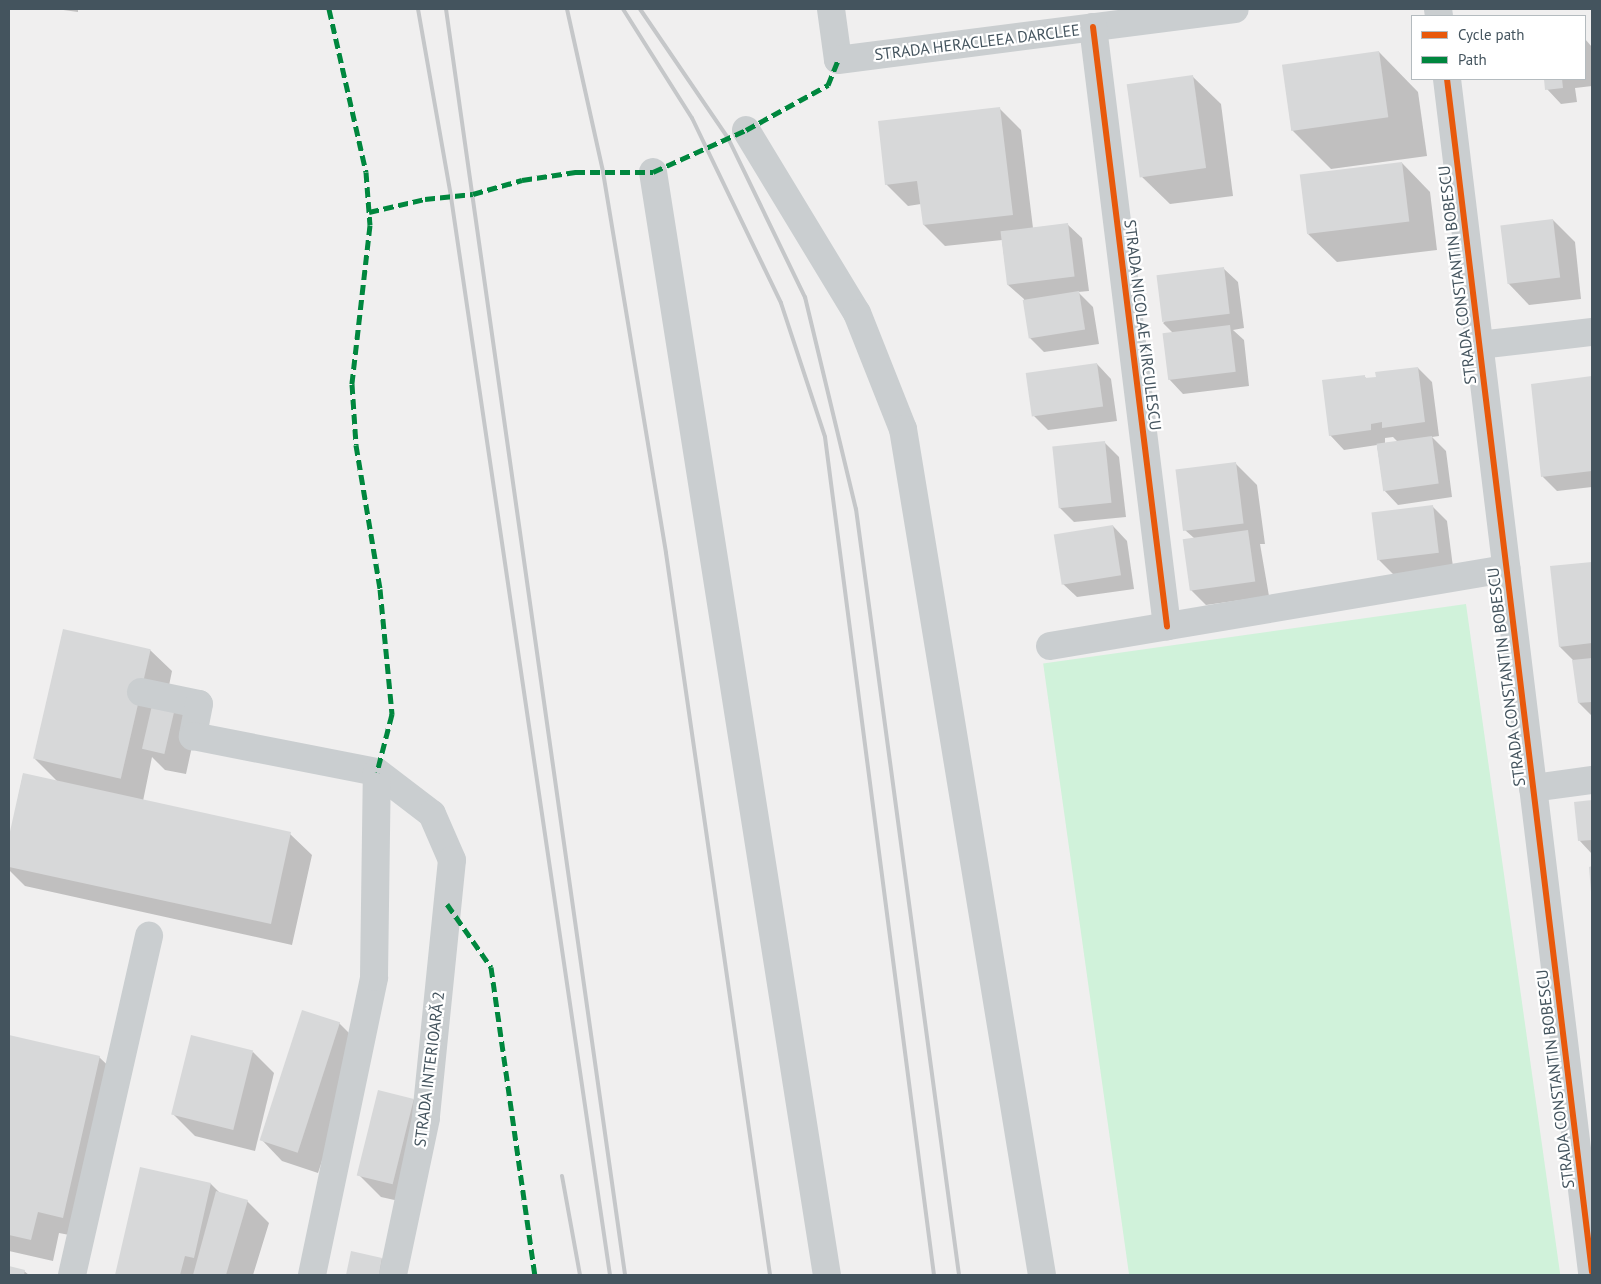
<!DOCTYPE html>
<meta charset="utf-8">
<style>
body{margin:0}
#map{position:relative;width:1601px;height:1284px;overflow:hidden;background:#f0efef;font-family:"PT Sans",sans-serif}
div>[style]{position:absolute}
.green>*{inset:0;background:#d0f2da;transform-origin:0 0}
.shadow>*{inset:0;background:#0003}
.building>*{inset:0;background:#d7d8d9;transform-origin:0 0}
.minor>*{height:28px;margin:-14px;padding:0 14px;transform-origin:14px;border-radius:14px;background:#caced0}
.rail>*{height:4px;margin:-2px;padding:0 2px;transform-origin:2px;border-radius:2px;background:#c5c7c9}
.quiet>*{height:5px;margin-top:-2.5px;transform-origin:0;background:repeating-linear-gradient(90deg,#00873e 0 10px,transparent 0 15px)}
.cycleway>*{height:6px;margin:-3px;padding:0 3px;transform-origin:3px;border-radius:3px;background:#e8590c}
span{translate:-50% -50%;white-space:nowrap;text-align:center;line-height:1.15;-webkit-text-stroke:4.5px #fff;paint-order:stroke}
.street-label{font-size:16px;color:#44545e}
.frame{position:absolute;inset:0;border:10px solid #44545e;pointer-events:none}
.legend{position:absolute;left:1411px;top:15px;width:175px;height:65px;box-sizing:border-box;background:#fff;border:1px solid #b4bbbf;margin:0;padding:6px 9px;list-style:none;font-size:15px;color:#44545e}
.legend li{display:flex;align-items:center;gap:10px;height:25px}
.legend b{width:25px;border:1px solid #b4bbbf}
</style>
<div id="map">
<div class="green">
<div style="left:1466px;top:604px;width:678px;height:427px;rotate:82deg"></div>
</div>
<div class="shadow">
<div style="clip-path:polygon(56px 9px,78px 9px,78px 12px)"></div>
<div style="clip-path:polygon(1585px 39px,1592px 47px,1592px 86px,1575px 88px,1577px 102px,1561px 104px,1547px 89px,1545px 79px,1585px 79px)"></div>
<div style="clip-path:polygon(1379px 52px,1418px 92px,1427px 156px,1331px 169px,1291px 129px)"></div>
<div style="clip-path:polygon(1192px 76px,1221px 104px,1233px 196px,1170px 204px,1141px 176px)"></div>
<div style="clip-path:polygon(999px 108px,1021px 130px,1033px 228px,1067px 224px,1082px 238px,1089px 291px,1078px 292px,1093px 307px,1099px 344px,1044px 352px,1030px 338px,1024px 299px,1008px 285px,1002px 240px,945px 246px,924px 225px,921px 204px,908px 206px,886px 184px)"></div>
<div style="clip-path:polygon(1402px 163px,1430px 192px,1437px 250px,1337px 262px,1308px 234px)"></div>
<div style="clip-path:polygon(1553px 220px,1575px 242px,1581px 299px,1529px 305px,1508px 283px)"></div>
<div style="clip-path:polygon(1223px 268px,1238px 282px,1244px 328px,1233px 330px,1244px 340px,1249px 386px,1183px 394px,1169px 379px,1172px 332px,1163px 323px)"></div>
<div style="clip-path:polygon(1097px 364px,1111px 379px,1117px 421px,1048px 430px,1033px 415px)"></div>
<div style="clip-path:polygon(evenodd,1418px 368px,1432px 382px,1439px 436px,1432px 437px,1446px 451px,1452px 497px,1398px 505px,1384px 490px,1377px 445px,1344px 450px,1330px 435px,1364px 376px,1367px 379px,1377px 378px,1418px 368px,1393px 437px,1398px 442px,1385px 443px,1385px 438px,1393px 437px)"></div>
<div style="clip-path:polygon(1592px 377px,1592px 487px,1557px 491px,1543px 477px,1532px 385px)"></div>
<div style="clip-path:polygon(1105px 443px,1119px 457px,1126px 517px,1074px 522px,1060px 508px)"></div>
<div style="clip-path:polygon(1235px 463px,1257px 485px,1265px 544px,1260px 544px,1269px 596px,1206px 605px,1191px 590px,1194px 538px,1185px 530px)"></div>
<div style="clip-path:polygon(1432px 506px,1447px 521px,1453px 567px,1394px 575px,1379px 560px)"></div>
<div style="clip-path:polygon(1113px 526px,1127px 541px,1134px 589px,1077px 597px,1062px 583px)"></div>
<div style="clip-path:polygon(1592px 563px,1592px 716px,1579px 703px,1575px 662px,1560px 647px,1551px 568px)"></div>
<div style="clip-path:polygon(150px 650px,172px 671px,165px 705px,175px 707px,196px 728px,186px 774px,165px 770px,152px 757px,143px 801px,290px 834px,312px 855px,292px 945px,25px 886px,9px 870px,9px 841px,23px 775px,59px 783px,35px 759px)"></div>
<div style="clip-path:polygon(1592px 801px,1592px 854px,1579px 840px,1576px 803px)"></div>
<div style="clip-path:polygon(339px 1023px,360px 1044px,318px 1173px,282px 1161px,261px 1139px)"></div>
<div style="clip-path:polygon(9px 1036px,99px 1057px,121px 1078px,85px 1238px,59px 1233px,53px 1261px,9px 1251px)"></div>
<div style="clip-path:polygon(253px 1052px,274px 1073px,255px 1151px,195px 1136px,173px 1114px)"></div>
<div style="clip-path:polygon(379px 1092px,414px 1100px,435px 1122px,417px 1205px,381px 1197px,360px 1176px)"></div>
<div style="clip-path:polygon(141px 1168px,211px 1184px,221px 1194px,247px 1201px,269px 1223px,253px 1275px,116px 1275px)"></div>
<div style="clip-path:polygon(352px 1252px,382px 1259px,398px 1275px,347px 1275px)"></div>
<div style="clip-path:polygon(9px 1267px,24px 1271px,29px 1275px,9px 1275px)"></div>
</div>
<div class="building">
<div style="left:1379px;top:51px;width:67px;height:98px;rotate:82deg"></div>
<div style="left:1193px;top:75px;width:94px;height:67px;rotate:82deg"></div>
<div style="clip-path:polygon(1544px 79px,1562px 79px,1563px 88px,1545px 90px)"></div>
<div style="clip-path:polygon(1000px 107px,1013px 215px,923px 225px,917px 181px,885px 185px,878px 121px)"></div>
<div style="left:1402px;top:162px;width:60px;height:103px;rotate:83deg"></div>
<div style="left:1553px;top:219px;width:59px;height:53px;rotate:83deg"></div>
<div style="left:1068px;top:223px;width:54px;height:68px;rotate:83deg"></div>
<div style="left:1224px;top:267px;width:47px;height:68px;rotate:83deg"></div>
<div style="left:1079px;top:291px;width:39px;height:57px;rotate:81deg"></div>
<div style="left:1230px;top:325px;width:47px;height:68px;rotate:83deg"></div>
<div style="left:1097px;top:363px;width:44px;height:72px;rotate:82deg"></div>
<div style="clip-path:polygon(1418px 367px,1425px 422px,1382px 428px,1382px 422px,1371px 424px,1371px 430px,1329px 436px,1322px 380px,1365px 375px,1365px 378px,1376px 377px,1375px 372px)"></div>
<div style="clip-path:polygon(1592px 376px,1592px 471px,1541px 477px,1531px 384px)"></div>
<div style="left:1432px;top:436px;width:48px;height:56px;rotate:82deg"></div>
<div style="left:1105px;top:441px;width:62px;height:53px;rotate:84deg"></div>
<div style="left:1236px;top:462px;width:62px;height:61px;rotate:83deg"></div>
<div style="left:1433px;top:505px;width:48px;height:62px;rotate:83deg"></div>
<div style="left:1113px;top:525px;width:51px;height:60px;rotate:81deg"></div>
<div style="left:1248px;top:530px;width:52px;height:66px;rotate:82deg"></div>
<div style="clip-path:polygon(1592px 562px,1592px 643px,1559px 647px,1550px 566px)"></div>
<div style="left:63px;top:629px;width:90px;height:133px;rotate:13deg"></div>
<div style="clip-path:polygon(1592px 658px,1592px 702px,1578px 703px,1572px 660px)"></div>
<div style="left:153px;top:701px;width:23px;height:49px;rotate:13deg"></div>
<div style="clip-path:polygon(23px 773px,291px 832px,271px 924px,9px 867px,9px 836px)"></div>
<div style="clip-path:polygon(1592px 800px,1592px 840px,1578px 841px,1574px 802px)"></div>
<div style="clip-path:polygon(1592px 866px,1592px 892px,1591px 892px,1589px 867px)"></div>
<div style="left:302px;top:1010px;width:40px;height:137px;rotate:18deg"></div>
<div style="clip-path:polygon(9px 1035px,100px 1056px,63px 1218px,38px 1212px,31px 1240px,9px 1235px)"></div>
<div style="left:191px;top:1035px;width:64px;height:82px;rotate:14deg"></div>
<div style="left:378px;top:1090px;width:37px;height:88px;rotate:14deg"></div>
<div style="clip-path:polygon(140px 1167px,211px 1183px,194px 1258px,185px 1256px,180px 1275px,115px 1275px)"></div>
<div style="clip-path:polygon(216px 1191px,248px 1200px,226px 1275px,193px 1275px)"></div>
<div style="clip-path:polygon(351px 1251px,382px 1258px,379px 1275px,346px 1275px)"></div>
<div style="clip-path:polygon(9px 1266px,25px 1270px,24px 1275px,9px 1275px)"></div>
</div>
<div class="minor">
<div style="left:831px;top:9px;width:51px;rotate:82.2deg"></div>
<div style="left:838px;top:60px;width:400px;rotate:-7.3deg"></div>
<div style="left:1438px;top:9px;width:7px;rotate:82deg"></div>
<div style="left:1093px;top:27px;width:604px;rotate:82.96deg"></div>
<div style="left:1447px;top:79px;width:1202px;rotate:83.07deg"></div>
<div style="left:746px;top:130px;width:214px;rotate:58.8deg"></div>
<div style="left:857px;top:313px;width:125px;rotate:68.4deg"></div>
<div style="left:903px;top:429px;width:857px;rotate:80.67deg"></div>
<div style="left:653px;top:172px;width:1117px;rotate:81.04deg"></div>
<div style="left:1479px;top:345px;width:114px;rotate:-6.6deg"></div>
<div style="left:1050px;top:646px;width:463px;rotate:-9.6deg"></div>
<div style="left:141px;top:692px;width:59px;rotate:11.7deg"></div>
<div style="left:199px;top:704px;width:33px;rotate:101deg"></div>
<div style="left:193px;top:736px;width:187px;rotate:11.1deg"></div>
<div style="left:377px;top:772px;width:69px;rotate:37.4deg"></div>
<div style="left:432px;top:814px;width:50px;rotate:66.5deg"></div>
<div style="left:452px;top:860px;width:259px;rotate:95.8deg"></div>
<div style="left:426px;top:1118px;width:160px;rotate:101.9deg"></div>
<div style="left:1533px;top:788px;width:60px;rotate:-7.7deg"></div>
<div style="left:72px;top:1275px;width:348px;rotate:-77.2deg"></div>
<div style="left:312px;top:1275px;width:304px;rotate:-78.2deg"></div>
<div style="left:374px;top:977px;width:205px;rotate:-89.2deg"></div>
</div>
<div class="rail">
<div style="left:418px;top:9px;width:191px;rotate:80deg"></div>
<div style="left:451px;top:197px;width:1090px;rotate:81.61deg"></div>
<div style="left:446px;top:9px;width:1279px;rotate:81.95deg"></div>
<div style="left:567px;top:9px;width:167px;rotate:77.5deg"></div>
<div style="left:603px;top:172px;width:386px;rotate:80.6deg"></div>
<div style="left:666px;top:553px;width:729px;rotate:81.8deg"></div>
<div style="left:623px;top:9px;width:129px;rotate:57.7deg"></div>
<div style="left:692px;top:118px;width:205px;rotate:64.3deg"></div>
<div style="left:781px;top:303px;width:141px;rotate:71.8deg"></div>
<div style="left:825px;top:437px;width:845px;rotate:82.59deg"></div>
<div style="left:640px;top:9px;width:156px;rotate:55.7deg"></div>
<div style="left:728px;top:138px;width:177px;rotate:64.2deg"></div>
<div style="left:805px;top:297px;width:218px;rotate:76.5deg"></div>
<div style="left:856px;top:509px;width:773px;rotate:82.34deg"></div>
<div style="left:562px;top:1176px;width:101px;rotate:79.7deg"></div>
</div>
<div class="quiet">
<div style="left:329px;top:9px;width:167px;rotate:77.2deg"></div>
<div style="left:366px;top:172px;width:53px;rotate:85.7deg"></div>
<div style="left:370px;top:225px;width:160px;rotate:96.5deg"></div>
<div style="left:352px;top:384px;width:61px;rotate:86.2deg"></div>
<div style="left:356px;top:445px;width:146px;rotate:80.5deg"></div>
<div style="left:380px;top:589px;width:126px;rotate:84.5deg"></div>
<div style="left:392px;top:714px;width:60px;rotate:104.5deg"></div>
<div style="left:369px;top:212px;width:57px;rotate:-13.1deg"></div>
<div style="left:425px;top:199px;width:48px;rotate:-5.9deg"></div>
<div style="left:473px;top:194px;width:51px;rotate:-15.9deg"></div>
<div style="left:522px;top:180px;width:54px;rotate:-8.6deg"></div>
<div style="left:575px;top:172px;width:78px"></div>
<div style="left:653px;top:172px;width:102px;rotate:-24.3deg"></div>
<div style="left:746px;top:130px;width:94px;rotate:-28.8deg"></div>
<div style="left:828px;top:85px;width:27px;rotate:-68deg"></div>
<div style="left:447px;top:904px;width:77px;rotate:55.1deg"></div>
<div style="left:491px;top:967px;width:311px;rotate:81.9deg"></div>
</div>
<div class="cycleway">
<div style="left:1093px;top:27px;width:604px;rotate:82.96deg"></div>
<div style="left:1447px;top:79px;width:1202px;rotate:83.07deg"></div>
</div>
<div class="street-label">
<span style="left:977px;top:42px;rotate:-7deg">STRADA HERACLEEA DARCLEE</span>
<span style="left:1457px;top:275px;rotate:-97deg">STRADA CONSTANTIN BOBESCU</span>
<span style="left:1143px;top:325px;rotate:83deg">STRADA NICOLAE KIRCULESCU</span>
<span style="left:1506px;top:677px;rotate:-97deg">STRADA CONSTANTIN BOBESCU</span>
<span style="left:429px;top:1069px;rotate:-83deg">STRADA INTERIOARĂ 2</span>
<span style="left:1555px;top:1079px;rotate:-97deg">STRADA CONSTANTIN BOBESCU</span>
</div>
<div class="frame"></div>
<ul class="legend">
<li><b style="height:6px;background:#e8590c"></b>Cycle path</li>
<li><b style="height:6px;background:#00873e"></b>Path</li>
</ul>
</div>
